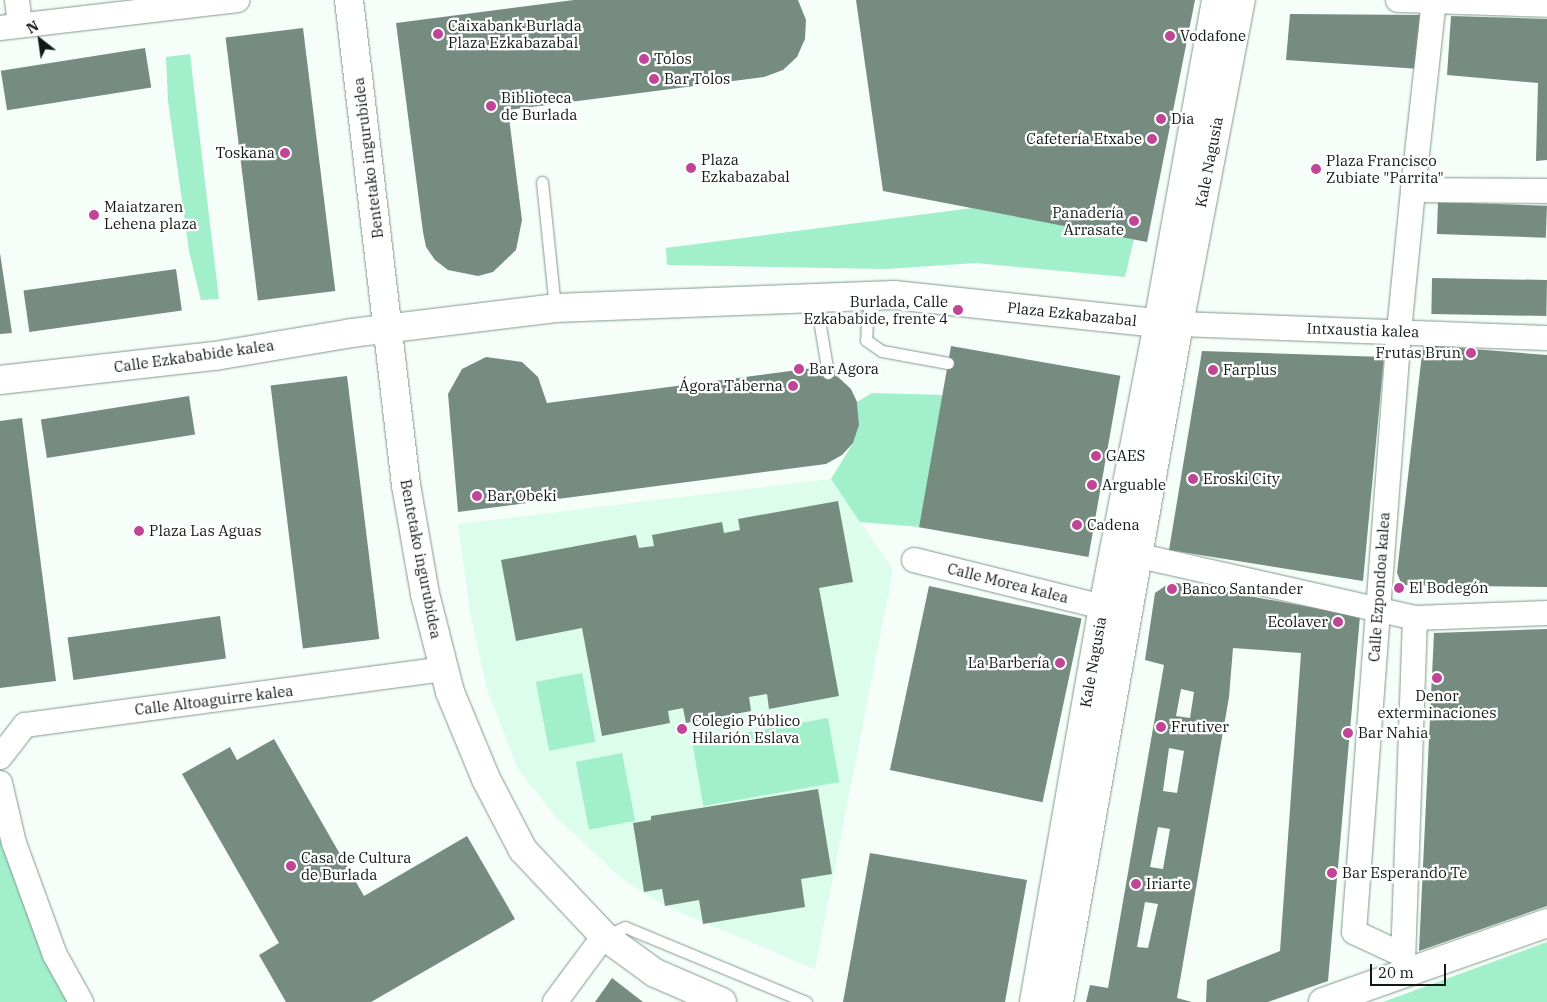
<!DOCTYPE html>
<meta charset="utf-8">
<style>
body{margin:0}
#map{position:relative;width:1547px;height:1002px;overflow:hidden;background:#f5fef9;font-family:"IBM Plex Serif",serif}
div>[style]{position:absolute}
.built>*{inset:0;background:#dcfdec}
.green>*{inset:0;background:#a1efcb;transform-origin:0 0}
.building>*{inset:0;background:#768c81;transform-origin:0 0}
.roads{filter:drop-shadow(0 0 1px #81988c) drop-shadow(0 0 1px #81988c)}
.lane>*{height:11px;margin:-5.5px;padding:0 5.5px;transform-origin:5.5px;border-radius:5.5px;background:#fff}
.street>*{height:24px;margin:-12px;padding:0 12px;transform-origin:12px;border-radius:12px;background:#fff}
.secondary>*{height:28px;margin:-14px;padding:0 14px;transform-origin:14px;border-radius:14px;background:#fff}
.dots>*{width:14px;height:14px;translate:-50% -50%;box-sizing:border-box;border:2px solid #fff;border-radius:50%}
span{translate:-50% -50%;white-space:nowrap;text-align:center;line-height:1.15;-webkit-text-stroke:4.5px #fff;paint-order:stroke}
.poi-label{font-size:15px;color:#111915}
.left{translate:0 -50%;text-align:left}
.right{translate:-100% -50%;text-align:right}
.street-label{font-size:15px;color:#111915}
.north{position:absolute;left:15px;top:15px;width:50px;height:50px;-webkit-text-stroke:4px #fff;paint-order:stroke;rotate:330deg;font-size:14px;font-weight:700;line-height:20px;text-align:center;color:#111915}
.north::after{content:'';display:block;margin:auto;width:18px;height:22px;background:#111915;clip-path:polygon(50% 0,100% 100%,50% 72%,0 100%)}
.scale{position:absolute;left:1370px;top:964px;width:76px;height:22px;box-sizing:border-box;border:2px solid #111915;border-top:0;padding-left:6px;font-size:15px;line-height:18px;white-space:nowrap;color:#111915;-webkit-text-stroke:4px #fff;paint-order:stroke}
</style>
<div id="map">
<div class="built">
<div style="clip-path:polygon(831px 479px,893px 570px,815px 969px,665px 906px,620px 877px,555px 816px,518px 769px,487px 689px,470px 612px,458px 524px)"></div>
</div>
<div class="green">
<div style="clip-path:polygon(190px 54px,204px 174px,219px 299px,201px 300px,189px 251px,168px 101px,166px 57px)"></div>
<div style="clip-path:polygon(972px 208px,1134px 239px,1125px 277px,976px 263px,885px 269px,667px 265px,666px 248px)"></div>
<div style="clip-path:polygon(872px 393px,943px 395px,920px 527px,860px 522px,831px 479px,853px 443px,859px 425px,857px 402px)"></div>
<div style="left:582px;top:673px;width:70px;height:47px;rotate:79deg"></div>
<div style="left:828px;top:718px;width:65px;height:138px;rotate:80deg"></div>
<div style="left:622px;top:753px;width:69px;height:47px;rotate:79deg"></div>
<div style="clip-path:polygon(0 839px,39px 944px,71px 1002px,0 1002px)"></div>
<div style="clip-path:polygon(1547px 942px,1547px 1002px,1383px 1002px)"></div>
</div>
<div class="building">
<div style="clip-path:polygon(574px 0,798px 0,806px 20px,805px 39px,797px 57px,783px 70px,764px 77px,508px 110px,522px 220px,516px 250px,493px 272px,478px 276px,448px 270px,435px 260px,426px 247px,423px 232px,396px 23px)"></div>
<div style="clip-path:polygon(856px 0,1195px 0,1147px 242px,883px 191px)"></div>
<div style="clip-path:polygon(1290px 14px,1422px 15px,1420px 69px,1286px 60px)"></div>
<div style="clip-path:polygon(1451px 16px,1547px 19px,1547px 160px,1536px 161px,1538px 83px,1447px 75px)"></div>
<div style="left:303px;top:28px;width:265px;height:78px;rotate:83deg"></div>
<div style="left:145px;top:48px;width:40px;height:146px;rotate:81deg"></div>
<div style="left:1438px;top:202px;width:109px;height:32px;rotate:2deg"></div>
<div style="clip-path:polygon(0 253px,12px 333px,0 334px)"></div>
<div style="left:176px;top:269px;width:42px;height:154px;rotate:82deg"></div>
<div style="left:1432px;top:278px;width:115px;height:36px;rotate:1deg"></div>
<div style="clip-path:polygon(1423px 345px,1547px 355px,1547px 587px,1402px 585px,1397px 573px)"></div>
<div style="left:951px;top:346px;width:172px;height:184px;rotate:10deg"></div>
<div style="clip-path:polygon(1202px 351px,1384px 357px,1363px 581px,1169px 550px)"></div>
<div style="clip-path:polygon(486px 357px,522px 362px,538px 377px,547px 403px,813px 368px,837px 376px,851px 389px,857px 402px,859px 425px,853px 443px,842px 455px,826px 464px,458px 512px,448px 394px,462px 369px)"></div>
<div style="left:347px;top:376px;width:265px;height:77px;rotate:83deg"></div>
<div style="left:189px;top:396px;width:39px;height:150px;rotate:81deg"></div>
<div style="clip-path:polygon(22px 418px,56px 681px,0 688px,0 421px)"></div>
<div style="clip-path:polygon(838px 501px,853px 582px,819px 588px,839px 696px,769px 709px,767px 694px,749px 697px,751px 711px,686px 723px,683px 708px,668px 711px,670px 723px,602px 736px,582px 628px,516px 641px,501px 560px,636px 535px,639px 548px,654px 546px,652px 535px,722px 522px,724px 533px,740px 530px,738px 519px)"></div>
<div style="clip-path:polygon(evenodd,1171px 582px,1360px 616px,1328px 981px,1268px 1002px,1206px 1002px,1207px 980px,1280px 951px,1301px 653px,1233px 648px,1229px 697px,1177px 998px,1192px 1002px,1086px 1002px,1090px 985px,1108px 988px,1164px 665px,1145px 660px,1155px 593px,1171px 582px,1181px 689px,1194px 692px,1190px 718px,1176px 716px,1181px 689px,1171px 582px,1169px 748px,1184px 751px,1177px 793px,1163px 791px,1169px 748px,1171px 582px,1158px 827px,1170px 829px,1163px 869px,1150px 867px,1158px 827px,1171px 582px,1145px 902px,1158px 904px,1148px 948px,1137px 947px,1145px 902px)"></div>
<div style="left:929px;top:586px;width:156px;height:188px;rotate:12deg"></div>
<div style="left:220px;top:616px;width:43px;height:154px;rotate:82deg"></div>
<div style="clip-path:polygon(1547px 629px,1547px 906px,1419px 951px,1434px 633px)"></div>
<div style="clip-path:polygon(274px 739px,364px 896px,467px 836px,515px 919px,371px 1002px,286px 1002px,259px 955px,279px 943px,182px 774px,230px 747px,237px 760px)"></div>
<div style="clip-path:polygon(818px 789px,832px 874px,801px 879px,805px 907px,703px 924px,699px 900px,665px 906px,662px 889px,644px 892px,633px 823px,651px 820px,651px 816px)"></div>
<div style="clip-path:polygon(870px 853px,1027px 880px,1005px 1002px,843px 1002px)"></div>
<div style="clip-path:polygon(612px 978px,643px 1002px,595px 1002px)"></div>
</div>
<div class="roads">
<div class="lane">
<div style="left:542px;top:182px;width:127px;rotate:84.1deg"></div>
<div style="left:874px;top:296px;width:22px;rotate:108deg"></div>
<div style="left:867px;top:317px;width:23px;rotate:92deg"></div>
<div style="left:866px;top:340px;width:19px;rotate:35deg"></div>
<div style="left:882px;top:351px;width:67px;rotate:10.3deg"></div>
<div style="left:806px;top:302px;width:17px;rotate:45deg"></div>
<div style="left:818px;top:314px;width:60px;rotate:80.4deg"></div>
<div style="left:605px;top:936px;width:22px;rotate:-24deg"></div>
<div style="left:625px;top:927px;width:196px;rotate:22.5deg"></div>
</div>
<div class="street">
<div style="left:17px;top:0;width:25px;rotate:83deg"></div>
<div style="left:1398px;top:0;width:149px;rotate:1.9deg"></div>
<div style="left:0;top:28px;width:239px;rotate:-6.7deg"></div>
<div style="left:1413px;top:190px;width:190px;rotate:-83.7deg"></div>
<div style="left:1179px;top:324px;width:368px;rotate:2.2deg"></div>
<div style="left:914px;top:560px;width:195px;rotate:14deg"></div>
<div style="left:1122px;top:560px;width:6px;rotate:-45deg"></div>
<div style="left:1126px;top:556px;width:14px"></div>
<div style="left:1140px;top:556px;width:282px;rotate:12.7deg"></div>
<div style="left:1415px;top:618px;width:132px;rotate:-2.2deg"></div>
<div style="left:1415px;top:618px;width:337px;rotate:92deg"></div>
<div style="left:1403px;top:955px;width:54px;rotate:-154.9deg"></div>
<div style="left:1354px;top:932px;width:603px;rotate:-85.72deg"></div>
<div style="left:1399px;top:331px;width:142px;rotate:-84.3deg"></div>
<div style="left:1413px;top:190px;width:134px;rotate:0.4deg"></div>
<div style="left:0;top:757px;width:41px;rotate:-52deg"></div>
<div style="left:25px;top:725px;width:423px;rotate:-7.6deg"></div>
<div style="left:0;top:783px;width:62px;rotate:76.9deg"></div>
<div style="left:14px;top:843px;width:119px;rotate:69.9deg"></div>
<div style="left:55px;top:955px;width:54px;rotate:61deg"></div>
<div style="left:555px;top:1002px;width:82px;rotate:-53.4deg"></div>
</div>
<div class="secondary">
<div style="left:349px;top:0;width:488px;rotate:83.3deg"></div>
<div style="left:406px;top:485px;width:111px;rotate:80.1deg"></div>
<div style="left:425px;top:594px;width:101px;rotate:75.7deg"></div>
<div style="left:450px;top:692px;width:94px;rotate:67.5deg"></div>
<div style="left:486px;top:779px;width:80px;rotate:62.5deg"></div>
<div style="left:523px;top:850px;width:118px;rotate:46.7deg"></div>
<div style="left:604px;top:936px;width:63px;rotate:36deg"></div>
<div style="left:655px;top:973px;width:73px;rotate:23.4deg"></div>
<div style="left:0;top:380px;width:216px;rotate:-6.4deg"></div>
<div style="left:215px;top:356px;width:139px;rotate:-9.5deg"></div>
<div style="left:352px;top:333px;width:205px;rotate:-7deg"></div>
<div style="left:555px;top:308px;width:339px;rotate:-2.2deg"></div>
<div style="left:894px;top:295px;width:265px;rotate:6.1deg"></div>
<div style="left:1034px;top:1002px;width:401px;rotate:-80.1deg"></div>
<div style="left:1103px;top:607px;width:289px;rotate:-79deg"></div>
<div style="left:1158px;top:323px;width:328px;rotate:-79.8deg"></div>
<div style="left:1059px;top:1002px;width:689px;rotate:-79.96deg"></div>
<div style="left:1179px;top:324px;width:330px;rotate:-79.2deg"></div>
<div style="left:1323px;top:1002px;width:238px;rotate:-19.4deg"></div>
</div>
</div>
<div class="dots">
<div style="left:438px;top:34px;background:#c04596"></div>
<div style="left:1170px;top:36px;background:#c04596"></div>
<div style="left:644px;top:59px;background:#c04596"></div>
<div style="left:654px;top:79px;background:#c04596"></div>
<div style="left:491px;top:106px;background:#c04596"></div>
<div style="left:1161px;top:119px;background:#c04596"></div>
<div style="left:1152px;top:139px;background:#c04596"></div>
<div style="left:285px;top:153px;background:#c04596"></div>
<div style="left:691px;top:168px;background:#c04596"></div>
<div style="left:1316px;top:169px;background:#c04596"></div>
<div style="left:94px;top:215px;background:#c04596"></div>
<div style="left:1134px;top:221px;background:#c04596"></div>
<div style="left:958px;top:310px;background:#c04596"></div>
<div style="left:1471px;top:353px;background:#c04596"></div>
<div style="left:799px;top:369px;background:#c04596"></div>
<div style="left:1213px;top:370px;background:#c04596"></div>
<div style="left:793px;top:386px;background:#c04596"></div>
<div style="left:1096px;top:456px;background:#c04596"></div>
<div style="left:1193px;top:479px;background:#c04596"></div>
<div style="left:1092px;top:485px;background:#c04596"></div>
<div style="left:477px;top:496px;background:#c04596"></div>
<div style="left:1077px;top:525px;background:#c04596"></div>
<div style="left:139px;top:531px;background:#c04596"></div>
<div style="left:1399px;top:588px;background:#c04596"></div>
<div style="left:1172px;top:589px;background:#c04596"></div>
<div style="left:1338px;top:622px;background:#c04596"></div>
<div style="left:1060px;top:663px;background:#c04596"></div>
<div style="left:1437px;top:678px;background:#c04596"></div>
<div style="left:1161px;top:727px;background:#c04596"></div>
<div style="left:682px;top:729px;background:#c04596"></div>
<div style="left:1348px;top:733px;background:#c04596"></div>
<div style="left:291px;top:866px;background:#c04596"></div>
<div style="left:1332px;top:873px;background:#c04596"></div>
<div style="left:1136px;top:884px;background:#c04596"></div>
</div>
<div class="poi-label">
<span class="left" style="left:448px;top:34px">Caixabank Burlada<br>Plaza Ezkabazabal</span>
<span class="left" style="left:1180px;top:36px">Vodafone</span>
<span class="left" style="left:654px;top:59px">Tolos</span>
<span class="left" style="left:664px;top:79px">Bar Tolos</span>
<span class="left" style="left:501px;top:106px">Biblioteca<br>de Burlada</span>
<span class="left" style="left:1171px;top:119px">Dia</span>
<span class="right" style="left:1142px;top:139px">Cafetería Etxabe</span>
<span class="right" style="left:275px;top:153px">Toskana</span>
<span class="left" style="left:701px;top:168px">Plaza<br>Ezkabazabal</span>
<span class="left" style="left:1326px;top:169px">Plaza Francisco<br>Zubiate "Parrita"</span>
<span class="left" style="left:104px;top:215px">Maiatzaren<br>Lehena plaza</span>
<span class="right" style="left:1124px;top:221px">Panadería<br>Arrasate</span>
<span class="right" style="left:948px;top:310px">Burlada, Calle<br>Ezkababide, frente 4</span>
<span class="right" style="left:1461px;top:353px">Frutas Brun</span>
<span class="left" style="left:809px;top:369px">Bar Agora</span>
<span class="left" style="left:1223px;top:370px">Farplus</span>
<span class="right" style="left:783px;top:386px">Ágora Taberna</span>
<span class="left" style="left:1106px;top:456px">GAES</span>
<span class="left" style="left:1203px;top:479px">Eroski City</span>
<span class="left" style="left:1102px;top:485px">Arguable</span>
<span class="left" style="left:487px;top:496px">Bar Obeki</span>
<span class="left" style="left:1087px;top:525px">Cadena</span>
<span class="left" style="left:149px;top:531px">Plaza Las Aguas</span>
<span class="left" style="left:1409px;top:588px">El Bodegón</span>
<span class="left" style="left:1182px;top:589px">Banco Santander</span>
<span class="right" style="left:1328px;top:622px">Ecolaver</span>
<span class="right" style="left:1050px;top:663px">La Barbería</span>
<span style="left:1437px;top:704px">Denor<br>exterminaciones</span>
<span class="left" style="left:692px;top:729px">Colegio Público<br>Hilarión Eslava</span>
<span class="left" style="left:1171px;top:727px">Frutiver</span>
<span class="left" style="left:1358px;top:733px">Bar Nahia</span>
<span class="left" style="left:301px;top:866px">Casa de Cultura<br>de Burlada</span>
<span class="left" style="left:1342px;top:873px">Bar Esperando Te</span>
<span class="left" style="left:1146px;top:884px">Iriarte</span>
</div>
<div class="street-label">
<span style="left:368px;top:158px;rotate:-97deg">Bentetako ingurubidea</span>
<span style="left:1209px;top:162px;rotate:-79deg">Kale Nagusia</span>
<span style="left:1072px;top:314px;rotate:6deg">Plaza Ezkabazabal</span>
<span style="left:1363px;top:330px;rotate:2deg">Intxaustia kalea</span>
<span style="left:194px;top:356px;rotate:-8deg">Calle Ezkababide kalea</span>
<span style="left:421px;top:559px;rotate:79deg">Bentetako ingurubidea</span>
<span style="left:1008px;top:583px;rotate:14deg">Calle Morea kalea</span>
<span style="left:1379px;top:587px;rotate:-86deg">Calle Ezpondoa kalea</span>
<span style="left:1093px;top:662px;rotate:-80deg">Kale Nagusia</span>
<span style="left:214px;top:700px;rotate:-7deg">Calle Altoaguirre kalea</span>
</div>
<div class="north">N</div>
<div class="scale">20 m</div>
</div>
